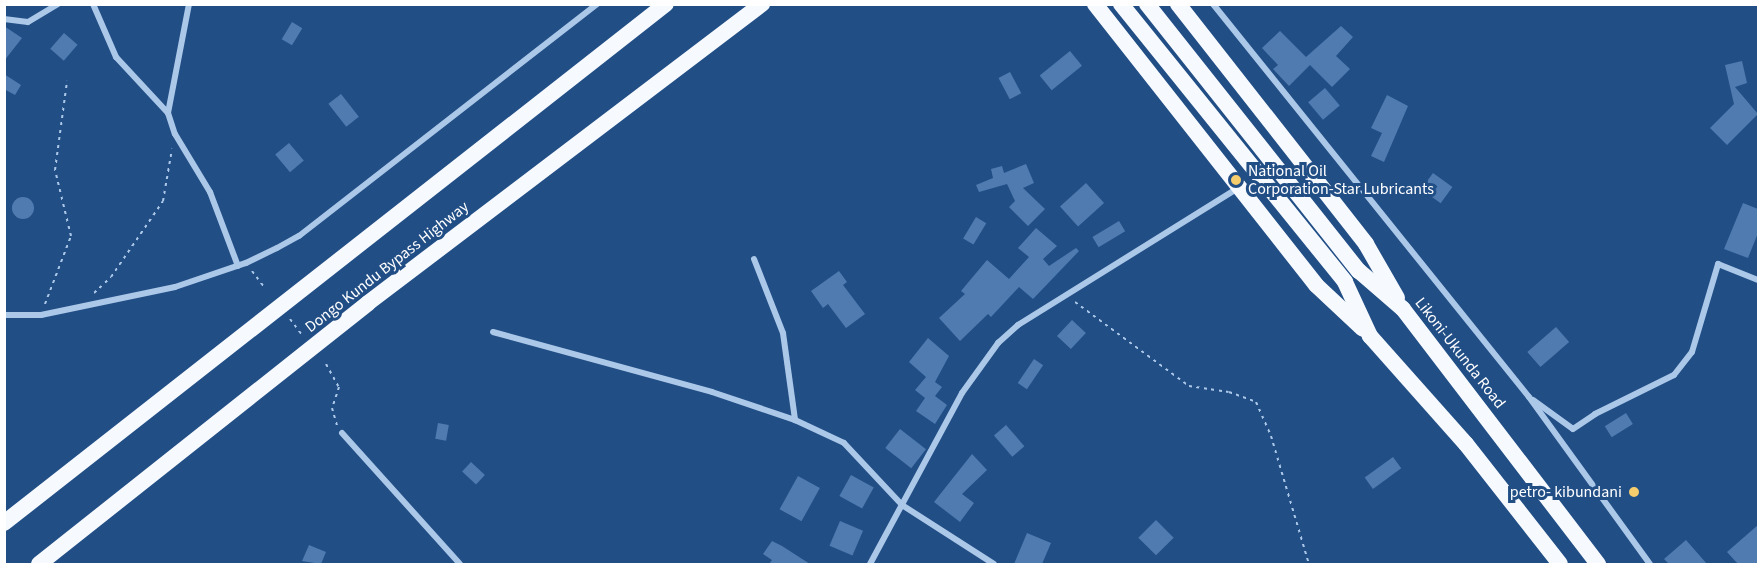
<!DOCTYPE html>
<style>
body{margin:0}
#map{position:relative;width:1763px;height:569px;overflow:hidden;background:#224e86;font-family:"Source Sans 3",sans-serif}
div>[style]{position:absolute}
.building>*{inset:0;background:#4f7bb0;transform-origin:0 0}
.round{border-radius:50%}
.path>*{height:2px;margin-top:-1px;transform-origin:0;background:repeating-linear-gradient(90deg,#abc8e9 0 3px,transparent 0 7.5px)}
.minor>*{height:6px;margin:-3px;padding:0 3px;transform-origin:3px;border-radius:3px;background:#abc8e9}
.trunk>*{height:16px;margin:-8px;padding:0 8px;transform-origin:8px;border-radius:8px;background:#f6fafe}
.dots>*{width:16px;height:16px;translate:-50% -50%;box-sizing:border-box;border:3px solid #224e86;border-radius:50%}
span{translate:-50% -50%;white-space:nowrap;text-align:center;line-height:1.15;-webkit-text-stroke:6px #224e86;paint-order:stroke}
.poi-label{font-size:16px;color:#fff}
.left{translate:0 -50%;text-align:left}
.right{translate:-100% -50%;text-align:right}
.street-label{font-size:16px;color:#fff}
.frame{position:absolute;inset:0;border:6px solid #fff;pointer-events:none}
</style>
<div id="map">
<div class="building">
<div style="left:292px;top:22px;width:12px;height:20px;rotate:31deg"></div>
<div style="clip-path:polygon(4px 26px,22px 38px,4px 61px)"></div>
<div style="clip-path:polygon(1341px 26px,1353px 37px,1336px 56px,1350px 69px,1332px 87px,1310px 65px,1289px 86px,1273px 69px,1278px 65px,1262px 48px,1280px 31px,1306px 57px)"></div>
<div style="left:64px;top:33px;width:18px;height:21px;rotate:41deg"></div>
<div style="left:1070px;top:51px;width:19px;height:39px;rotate:51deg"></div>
<div style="clip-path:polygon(1742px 61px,1747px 83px,1735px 87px,1758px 114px,1727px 145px,1710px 128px,1734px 104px,1725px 65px)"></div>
<div style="left:1010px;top:72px;width:24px;height:13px;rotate:62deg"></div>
<div style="clip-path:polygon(4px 74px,21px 85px,15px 95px,4px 89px)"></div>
<div style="left:1325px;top:88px;width:23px;height:22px;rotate:50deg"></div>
<div style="left:341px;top:94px;width:29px;height:16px;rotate:52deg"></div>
<div style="clip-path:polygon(1387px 95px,1408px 106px,1384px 162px,1371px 156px,1382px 133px,1371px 128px)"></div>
<div style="left:289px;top:143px;width:23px;height:18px;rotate:50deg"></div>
<div style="clip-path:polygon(1026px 164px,1034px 183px,1023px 188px,1045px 209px,1028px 226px,1009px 207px,1015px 201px,1007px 184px,979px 192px,976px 185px,993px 178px,991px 169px,1002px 166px,1004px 173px)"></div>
<div style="left:1433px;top:173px;width:24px;height:20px;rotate:36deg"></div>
<div style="left:1086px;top:183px;width:27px;height:35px;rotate:48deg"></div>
<div class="round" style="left:12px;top:197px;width:22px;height:22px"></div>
<div style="clip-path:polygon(1743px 203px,1758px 209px,1758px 233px,1748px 258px,1724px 249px)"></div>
<div style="left:976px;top:217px;width:12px;height:25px;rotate:31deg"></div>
<div style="left:1119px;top:221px;width:12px;height:31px;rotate:59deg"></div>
<div style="clip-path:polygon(1036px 228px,1057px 246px,1043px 259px,1049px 266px,1076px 248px,1079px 251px,1033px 299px,1019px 287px,991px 317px,988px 314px,960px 341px,939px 318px,965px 294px,961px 291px,987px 260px,1009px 279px,1029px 257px,1018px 248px)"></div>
<div style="clip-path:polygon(839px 271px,847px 282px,843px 285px,865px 314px,846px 328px,828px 304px,823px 308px,811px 291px)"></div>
<div style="left:1072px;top:320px;width:19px;height:22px;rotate:43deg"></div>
<div style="left:1556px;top:327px;width:20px;height:38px;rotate:49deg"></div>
<div style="clip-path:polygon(928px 338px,949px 356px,935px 382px,942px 387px,935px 396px,947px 405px,935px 424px,916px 411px,925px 398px,915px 390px,926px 377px,909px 362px)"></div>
<div style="left:1034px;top:359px;width:11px;height:29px;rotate:34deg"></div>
<div style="left:1626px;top:413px;width:13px;height:25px;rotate:58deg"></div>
<div style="left:438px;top:423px;width:11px;height:16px;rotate:10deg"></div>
<div style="left:1006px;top:425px;width:28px;height:16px;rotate:49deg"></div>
<div style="left:900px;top:429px;width:33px;height:24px;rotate:38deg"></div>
<div style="clip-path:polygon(972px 454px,987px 470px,962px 494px,974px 503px,960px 522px,934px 502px)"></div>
<div style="left:1393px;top:457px;width:14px;height:35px;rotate:54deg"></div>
<div style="left:471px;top:462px;width:19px;height:13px;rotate:43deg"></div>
<div style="left:851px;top:475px;width:26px;height:24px;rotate:29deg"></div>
<div style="left:798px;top:476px;width:25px;height:38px;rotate:29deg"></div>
<div style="left:1156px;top:520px;width:25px;height:25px;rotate:45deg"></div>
<div style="left:840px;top:521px;width:25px;height:27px;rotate:23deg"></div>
<div style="clip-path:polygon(1758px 525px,1758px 564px,1738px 564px,1727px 552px)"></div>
<div style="clip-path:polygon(1027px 533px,1051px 543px,1042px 564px,1014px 564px)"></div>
<div style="clip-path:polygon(1686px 540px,1707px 564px,1669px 564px,1664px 559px)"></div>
<div style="clip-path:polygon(772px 541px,782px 546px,810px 564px,769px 564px,772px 560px,763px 554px)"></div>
<div style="clip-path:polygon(309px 545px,326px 552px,321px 564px,302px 561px)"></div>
</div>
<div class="path">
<div style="left:252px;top:271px;width:21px;rotate:53deg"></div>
<div style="left:94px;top:293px;width:23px;rotate:-43deg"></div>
<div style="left:111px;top:277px;width:92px;rotate:-55.6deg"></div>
<div style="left:163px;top:201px;width:53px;rotate:-80.2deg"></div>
<div style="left:1075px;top:302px;width:142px;rotate:36.4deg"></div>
<div style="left:1189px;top:386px;width:40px;rotate:8.5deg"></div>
<div style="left:1229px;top:392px;width:29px;rotate:20deg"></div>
<div style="left:1256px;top:402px;width:37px;rotate:66deg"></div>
<div style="left:1271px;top:436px;width:134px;rotate:73.5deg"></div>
<div style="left:45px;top:304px;width:73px;rotate:-69.1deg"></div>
<div style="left:71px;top:236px;width:68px;rotate:-103.6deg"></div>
<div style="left:55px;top:170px;width:90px;rotate:-82.3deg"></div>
<div style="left:290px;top:319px;width:21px;rotate:53deg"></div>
<div style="left:326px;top:364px;width:26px;rotate:61deg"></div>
<div style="left:339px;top:387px;width:22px;rotate:108deg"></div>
<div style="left:332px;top:408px;width:19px;rotate:74deg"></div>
</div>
<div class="minor">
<div style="left:93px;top:4px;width:58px;rotate:66.5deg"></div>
<div style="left:116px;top:57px;width:76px;rotate:47.1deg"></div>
<div style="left:189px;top:4px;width:111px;rotate:100.9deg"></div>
<div style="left:168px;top:113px;width:22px;rotate:72deg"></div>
<div style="left:175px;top:134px;width:68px;rotate:58.9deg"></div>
<div style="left:210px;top:192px;width:79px;rotate:69.3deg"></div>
<div style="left:1213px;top:4px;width:504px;rotate:51.2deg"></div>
<div style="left:1529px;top:397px;width:206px;rotate:54.1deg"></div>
<div style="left:4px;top:19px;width:24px;rotate:7deg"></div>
<div style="left:28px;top:22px;width:35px;rotate:-31deg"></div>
<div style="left:754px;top:259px;width:79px;rotate:68.6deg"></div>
<div style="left:783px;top:333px;width:88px;rotate:82.1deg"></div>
<div style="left:4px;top:315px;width:37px"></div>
<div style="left:41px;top:315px;width:137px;rotate:-11.8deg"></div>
<div style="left:175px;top:287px;width:75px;rotate:-18.7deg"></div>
<div style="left:246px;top:263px;width:34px;rotate:-26deg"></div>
<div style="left:277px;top:248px;width:25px;rotate:-29deg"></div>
<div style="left:299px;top:236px;width:378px;rotate:-37.9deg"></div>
<div style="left:493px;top:332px;width:227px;rotate:15.3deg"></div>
<div style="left:712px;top:392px;width:88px;rotate:18.6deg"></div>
<div style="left:795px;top:420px;width:54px;rotate:25.1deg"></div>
<div style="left:844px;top:443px;width:85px;rotate:46.9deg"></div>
<div style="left:902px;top:505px;width:109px;rotate:32.7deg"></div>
<div style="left:1533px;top:400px;width:49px;rotate:35.9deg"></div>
<div style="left:1573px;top:429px;width:27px;rotate:-34deg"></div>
<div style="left:1595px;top:414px;width:88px;rotate:-26.3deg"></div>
<div style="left:1674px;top:375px;width:29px;rotate:-52deg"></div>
<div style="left:1692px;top:352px;width:92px;rotate:-73.5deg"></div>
<div style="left:1718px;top:264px;width:43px;rotate:21.8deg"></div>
<div style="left:342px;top:433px;width:176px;rotate:48deg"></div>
<div style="left:870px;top:564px;width:194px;rotate:-61.7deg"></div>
<div style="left:962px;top:393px;width:62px;rotate:-54.2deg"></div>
<div style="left:998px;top:343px;width:27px;rotate:-42deg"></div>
<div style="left:1018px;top:325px;width:259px;rotate:-31.9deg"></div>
</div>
<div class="trunk">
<div style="left:1095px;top:4px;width:357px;rotate:51.8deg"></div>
<div style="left:1316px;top:285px;width:64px;rotate:43.1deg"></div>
<div style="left:1121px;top:4px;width:357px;rotate:51.1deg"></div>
<div style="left:1345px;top:282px;width:60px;rotate:65.2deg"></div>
<div style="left:1370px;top:336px;width:144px;rotate:48.4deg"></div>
<div style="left:1466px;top:444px;width:152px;rotate:51.9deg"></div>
<div style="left:1147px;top:4px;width:341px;rotate:51.6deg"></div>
<div style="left:1359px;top:271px;width:58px;rotate:40.8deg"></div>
<div style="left:1403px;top:309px;width:321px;rotate:52.6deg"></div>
<div style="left:1178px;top:4px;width:305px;rotate:51.9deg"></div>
<div style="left:1366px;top:244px;width:62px;rotate:60.1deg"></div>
<div style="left:4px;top:523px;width:841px;rotate:-38.1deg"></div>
<div style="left:39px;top:564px;width:420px;rotate:-38.4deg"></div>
<div style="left:368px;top:303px;width:495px;rotate:-37.2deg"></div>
</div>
<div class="dots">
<div style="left:1236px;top:180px;background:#f5cd6d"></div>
<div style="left:1634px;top:492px;background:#f5cd6d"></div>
</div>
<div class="poi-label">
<span class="left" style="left:1248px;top:180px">National Oil<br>Corporation-Star Lubricants</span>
<span class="right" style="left:1622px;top:492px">petro- kibundani</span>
</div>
<div class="street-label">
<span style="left:387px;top:267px;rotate:-38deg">Dongo Kundu Bypass Highway</span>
<span style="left:1460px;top:353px;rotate:52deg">Likoni-Ukunda Road</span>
</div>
<div class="frame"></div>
</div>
